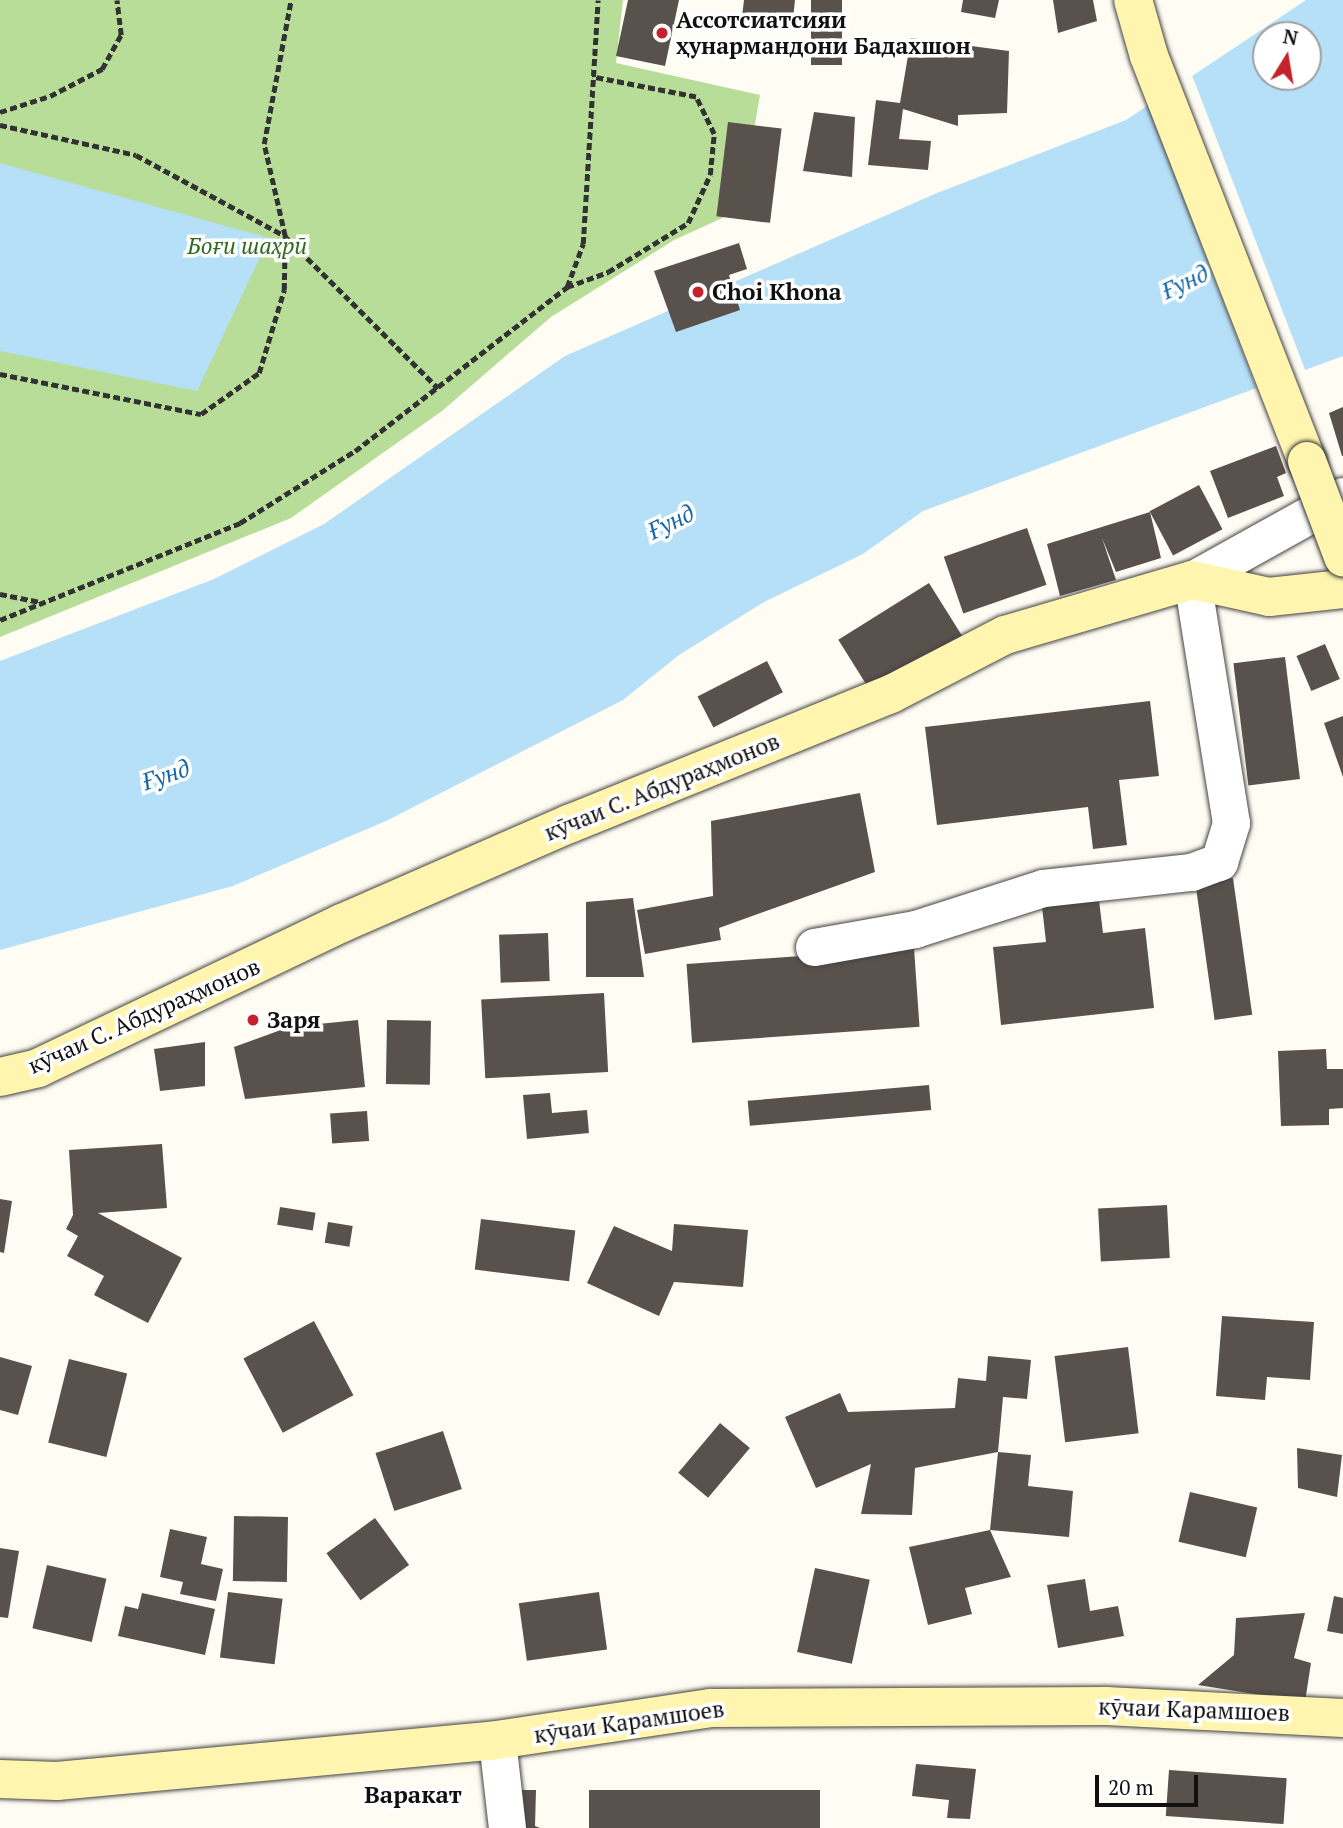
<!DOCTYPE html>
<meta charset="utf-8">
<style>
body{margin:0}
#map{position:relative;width:1343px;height:1828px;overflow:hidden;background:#fffdf3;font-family:"PT Serif",serif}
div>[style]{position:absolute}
.forest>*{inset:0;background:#b8dd99}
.water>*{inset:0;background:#b6e0f8}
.pier>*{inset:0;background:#fffdf3;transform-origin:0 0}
.building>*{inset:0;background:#59514c;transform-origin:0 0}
.path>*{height:4.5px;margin-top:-2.25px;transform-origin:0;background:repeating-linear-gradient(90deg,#323232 0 7px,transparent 0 10.5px)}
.roads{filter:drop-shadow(0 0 2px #434343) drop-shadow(0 0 2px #434343)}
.street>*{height:37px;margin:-18.5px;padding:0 18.5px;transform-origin:18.5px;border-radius:18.5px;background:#fff}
.secondary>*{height:38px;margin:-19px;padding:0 19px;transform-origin:19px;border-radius:19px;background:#fff5ae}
.bridges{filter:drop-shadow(0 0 2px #323232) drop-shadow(0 0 2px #323232)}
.secondary-bridge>*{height:38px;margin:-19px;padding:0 19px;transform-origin:19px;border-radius:19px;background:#fff5ae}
.dots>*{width:19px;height:19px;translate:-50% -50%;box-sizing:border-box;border:4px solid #fff;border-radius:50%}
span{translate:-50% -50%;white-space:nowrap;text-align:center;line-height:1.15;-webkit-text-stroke:7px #fff;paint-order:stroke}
.poi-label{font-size:23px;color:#101010;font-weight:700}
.left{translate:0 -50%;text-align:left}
.park-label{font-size:23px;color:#2e6b1d;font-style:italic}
.street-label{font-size:23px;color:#101010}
.water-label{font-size:24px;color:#1468a8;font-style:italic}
.neighbourhood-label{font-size:24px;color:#101010;font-weight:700}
.north{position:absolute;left:1252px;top:21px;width:70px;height:70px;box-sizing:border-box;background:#fff;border:2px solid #9f9f9f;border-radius:50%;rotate:11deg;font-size:19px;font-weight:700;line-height:28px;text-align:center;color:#101010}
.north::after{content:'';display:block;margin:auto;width:24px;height:32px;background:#c6222b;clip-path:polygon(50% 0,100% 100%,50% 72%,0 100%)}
.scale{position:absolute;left:1095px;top:1775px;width:103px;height:32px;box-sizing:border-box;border:4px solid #101010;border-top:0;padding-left:9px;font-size:21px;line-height:24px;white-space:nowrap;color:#101010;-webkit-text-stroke:5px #fff;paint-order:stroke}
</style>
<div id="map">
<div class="forest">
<div style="clip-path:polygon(0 0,623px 0,616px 63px,760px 95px,740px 210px,674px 240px,551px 317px,442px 411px,291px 518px,0 637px)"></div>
</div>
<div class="water">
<div style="clip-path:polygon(evenodd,1306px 0,1343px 0,1343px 356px,923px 511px,863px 554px,764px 602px,679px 655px,623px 700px,386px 821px,233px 886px,0 950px,0 661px,214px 579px,324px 524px,565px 356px,937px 193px,1126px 120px,1306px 0,1266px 35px,1308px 35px,1308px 77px,1266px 77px,1266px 35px)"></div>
<div style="clip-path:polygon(0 163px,269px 238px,197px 391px,0 351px)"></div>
</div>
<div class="pier">
<div style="left:1190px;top:70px;width:324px;height:52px;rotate:69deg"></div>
</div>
<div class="building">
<div style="clip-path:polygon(628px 0,679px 0,665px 66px,616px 56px)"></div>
<div style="clip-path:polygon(744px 0,795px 0,793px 19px,742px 17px)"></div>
<div style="left:811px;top:0;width:31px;height:65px"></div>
<div style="clip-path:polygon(963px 0,999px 0,995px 18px,961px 12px)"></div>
<div style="clip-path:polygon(1053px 0,1093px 0,1097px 21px,1058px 33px)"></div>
<div style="clip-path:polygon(911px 38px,1009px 51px,1007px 113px,958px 115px,958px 126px,903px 109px,899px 139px,931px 141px,928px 170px,868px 165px,876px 100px,900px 103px)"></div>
<div style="clip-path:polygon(814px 112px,855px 117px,852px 177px,803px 171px)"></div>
<div style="left:728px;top:122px;width:54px;height:95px;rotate:7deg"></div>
<div style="clip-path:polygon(739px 243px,747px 269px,729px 275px,740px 310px,676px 332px,654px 271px)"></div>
<div style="clip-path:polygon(1343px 407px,1343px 456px,1342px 456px,1329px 413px)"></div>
<div style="clip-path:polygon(1276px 446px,1286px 473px,1277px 477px,1284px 496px,1228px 518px,1210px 471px)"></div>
<div style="left:1199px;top:485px;width:50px;height:56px;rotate:62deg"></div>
<div style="clip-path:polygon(1150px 512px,1161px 558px,1116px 572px,1102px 538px,1116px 580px,1060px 596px,1047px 544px)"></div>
<div style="left:1027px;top:528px;width:60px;height:88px;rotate:71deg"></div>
<div style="left:929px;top:583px;width:65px;height:107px;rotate:58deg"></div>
<div style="left:1325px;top:644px;width:38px;height:31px;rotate:67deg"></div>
<div style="left:1285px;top:657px;width:123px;height:52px;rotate:83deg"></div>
<div style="left:767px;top:661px;width:35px;height:78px;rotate:63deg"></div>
<div style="clip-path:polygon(1150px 701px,1159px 776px,1119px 780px,1127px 845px,1093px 849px,1088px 807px,937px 825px,925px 727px)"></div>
<div style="clip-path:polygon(1343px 716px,1343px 777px,1324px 723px)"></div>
<div style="clip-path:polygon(860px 793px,875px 872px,719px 928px,721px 940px,645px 954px,637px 910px,713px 896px,711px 821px)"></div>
<div style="left:1233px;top:878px;width:138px;height:38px;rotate:82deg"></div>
<div style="clip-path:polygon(1098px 892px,1103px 933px,1145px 928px,1154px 1008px,1001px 1025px,993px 947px,1046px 942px,1041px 898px)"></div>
<div style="clip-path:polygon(633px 898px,644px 977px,586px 977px,586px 902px)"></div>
<div style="left:548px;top:933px;width:48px;height:49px;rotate:88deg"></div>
<div style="left:914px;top:948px;width:79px;height:228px;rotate:86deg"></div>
<div style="left:604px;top:993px;width:79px;height:123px;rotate:87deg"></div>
<div style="clip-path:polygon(358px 1020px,365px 1087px,245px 1099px,234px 1047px,289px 1027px)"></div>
<div style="left:387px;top:1020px;width:44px;height:64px;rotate:1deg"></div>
<div style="clip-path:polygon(205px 1042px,205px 1086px,160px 1091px,154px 1049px)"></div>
<div style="clip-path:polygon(1326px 1049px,1327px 1069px,1343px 1069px,1343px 1108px,1329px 1109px,1329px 1125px,1281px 1126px,1278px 1051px)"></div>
<div style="left:929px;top:1085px;width:25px;height:182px;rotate:85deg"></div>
<div style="clip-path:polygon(550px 1093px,552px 1113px,587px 1110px,589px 1133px,527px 1139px,523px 1095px)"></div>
<div style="left:367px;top:1111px;width:30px;height:37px;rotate:86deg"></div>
<div style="clip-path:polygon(162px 1144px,167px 1208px,98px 1213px,182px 1258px,148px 1323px,94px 1295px,104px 1276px,67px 1256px,78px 1236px,66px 1229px,73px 1215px,69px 1150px)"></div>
<div style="clip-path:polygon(0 1199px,12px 1201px,4px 1253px,0 1252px)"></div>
<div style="left:1167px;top:1205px;width:53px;height:69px;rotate:87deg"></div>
<div style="left:280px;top:1207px;width:36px;height:18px;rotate:9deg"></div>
<div style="left:481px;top:1219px;width:95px;height:51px;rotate:7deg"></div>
<div style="left:328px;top:1222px;width:25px;height:21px;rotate:9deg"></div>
<div style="clip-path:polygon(674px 1224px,748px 1230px,743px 1287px,674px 1282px,659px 1316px,587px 1283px,614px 1226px,672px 1251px)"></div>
<div style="clip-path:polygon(1222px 1316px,1314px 1322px,1310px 1380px,1267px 1377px,1265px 1400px,1216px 1396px)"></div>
<div style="left:314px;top:1321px;width:84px;height:80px;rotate:62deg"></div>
<div style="left:1128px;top:1347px;width:87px;height:74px;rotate:83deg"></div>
<div style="clip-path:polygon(988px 1356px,1031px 1360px,1027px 1399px,1003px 1397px,998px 1452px,915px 1468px,912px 1515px,861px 1514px,871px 1464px,816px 1488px,785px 1417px,840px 1393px,848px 1412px,955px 1408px,958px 1378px,986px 1381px)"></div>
<div style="clip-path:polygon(0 1357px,32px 1366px,18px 1415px,0 1410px)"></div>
<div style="left:69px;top:1359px;width:60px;height:86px;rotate:14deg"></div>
<div style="left:720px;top:1423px;width:39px;height:65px;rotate:40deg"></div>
<div style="left:443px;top:1431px;width:61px;height:71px;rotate:72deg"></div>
<div style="clip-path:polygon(1297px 1448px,1342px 1455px,1337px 1497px,1298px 1488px)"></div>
<div style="clip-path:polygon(998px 1452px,1031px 1455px,1028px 1486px,1073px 1491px,1069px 1537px,990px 1530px)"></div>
<div style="left:1190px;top:1492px;width:69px;height:51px;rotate:13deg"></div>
<div style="left:234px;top:1516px;width:54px;height:65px;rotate:1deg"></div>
<div style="left:375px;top:1518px;width:58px;height:60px;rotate:54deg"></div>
<div style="clip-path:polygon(170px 1529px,207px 1537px,201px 1564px,223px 1569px,216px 1601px,180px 1594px,183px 1582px,160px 1577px)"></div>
<div style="clip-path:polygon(990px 1530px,1011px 1577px,965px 1588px,972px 1614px,928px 1625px,909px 1547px)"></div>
<div style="clip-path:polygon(0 1548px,19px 1551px,8px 1618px,0 1617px)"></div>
<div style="left:47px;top:1565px;width:61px;height:65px;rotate:13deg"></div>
<div style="left:815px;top:1568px;width:56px;height:86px;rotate:12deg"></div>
<div style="clip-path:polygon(1085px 1579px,1090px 1611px,1118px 1606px,1124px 1636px,1058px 1648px,1047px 1585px)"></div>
<div style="left:228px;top:1592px;width:55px;height:66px;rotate:7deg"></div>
<div style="left:599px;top:1592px;width:58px;height:81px;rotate:82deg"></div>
<div style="clip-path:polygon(142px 1593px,215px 1609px,205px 1655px,118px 1636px,125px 1606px,138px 1609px)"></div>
<div style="clip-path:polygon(1334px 1596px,1343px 1598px,1343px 1634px,1327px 1631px)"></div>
<div style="clip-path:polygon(1305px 1613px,1294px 1658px,1311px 1663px,1305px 1702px,1198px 1685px,1234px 1655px,1236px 1618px)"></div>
<div style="clip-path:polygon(916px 1764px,976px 1769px,970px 1819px,947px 1818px,949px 1800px,912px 1796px)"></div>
<div style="left:1169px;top:1770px;width:118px;height:46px;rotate:4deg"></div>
<div style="clip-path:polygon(517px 1790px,536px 1790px,535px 1826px,540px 1828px,515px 1828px)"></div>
<div style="left:589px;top:1790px;width:231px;height:38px"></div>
</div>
<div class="path">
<div style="left:0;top:112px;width:52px;rotate:-17.7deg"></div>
<div style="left:50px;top:96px;width:59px;rotate:-27.4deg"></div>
<div style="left:102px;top:69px;width:39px;rotate:-61deg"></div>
<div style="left:121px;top:35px;width:35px;rotate:-97deg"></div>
<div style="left:0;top:125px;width:139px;rotate:12.4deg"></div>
<div style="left:136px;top:155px;width:170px;rotate:28.5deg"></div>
<div style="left:285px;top:236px;width:216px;rotate:44.8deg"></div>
<div style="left:567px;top:287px;width:44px;rotate:-20.1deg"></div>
<div style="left:608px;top:272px;width:94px;rotate:-31.5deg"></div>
<div style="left:688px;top:223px;width:53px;rotate:-65.4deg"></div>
<div style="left:710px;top:175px;width:41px;rotate:-84.4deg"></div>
<div style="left:714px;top:134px;width:41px;rotate:-115.9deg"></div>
<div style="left:696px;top:97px;width:105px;rotate:-169deg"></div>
<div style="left:0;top:374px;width:205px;rotate:11.3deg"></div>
<div style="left:201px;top:414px;width:71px;rotate:-35.3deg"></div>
<div style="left:259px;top:373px;width:87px;rotate:-73.2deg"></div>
<div style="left:284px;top:290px;width:54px;rotate:-88.9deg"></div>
<div style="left:285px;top:236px;width:94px;rotate:-102.9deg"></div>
<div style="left:264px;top:144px;width:147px;rotate:-79.4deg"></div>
<div style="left:0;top:594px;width:41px;rotate:11.3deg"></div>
<div style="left:0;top:620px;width:259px;rotate:-22deg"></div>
<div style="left:240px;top:523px;width:136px;rotate:-32.1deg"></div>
<div style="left:355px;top:451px;width:268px;rotate:-37.7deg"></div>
<div style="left:567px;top:287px;width:46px;rotate:-69.6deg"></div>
<div style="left:583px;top:244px;width:244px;rotate:-86.5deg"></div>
</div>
<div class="roads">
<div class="street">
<div style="left:814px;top:947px;width:103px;rotate:-10.1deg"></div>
<div style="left:915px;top:929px;width:134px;rotate:-17.8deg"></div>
<div style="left:1043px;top:888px;width:149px;rotate:-6.2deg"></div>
<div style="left:1191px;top:872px;width:30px;rotate:-20deg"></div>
<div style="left:1219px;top:862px;width:41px;rotate:-72.9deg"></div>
<div style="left:1231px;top:823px;width:246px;rotate:-99.1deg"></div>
<div style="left:1192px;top:580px;width:173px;rotate:-29.1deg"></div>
<div style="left:497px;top:1740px;width:89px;rotate:83.5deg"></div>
</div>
<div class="secondary">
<div style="left:1133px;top:0;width:58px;rotate:74.1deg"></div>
<div style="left:1149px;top:56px;width:435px;rotate:68.7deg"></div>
<div style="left:0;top:1077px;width:39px;rotate:-13deg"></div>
<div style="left:38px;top:1068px;width:337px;rotate:-25.5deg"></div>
<div style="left:342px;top:923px;width:248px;rotate:-23.6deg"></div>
<div style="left:569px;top:824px;width:347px;rotate:-22deg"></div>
<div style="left:891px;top:694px;width:128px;rotate:-27.4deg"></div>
<div style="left:1005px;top:635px;width:195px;rotate:-16.4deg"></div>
<div style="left:1192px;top:580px;width:79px;rotate:12.4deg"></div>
<div style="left:1269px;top:597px;width:74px;rotate:-6.2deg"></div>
<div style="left:0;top:1779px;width:57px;rotate:2deg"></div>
<div style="left:57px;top:1781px;width:442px;rotate:-5.3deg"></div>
<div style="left:497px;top:1740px;width:215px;rotate:-8.5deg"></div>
<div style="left:710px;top:1708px;width:396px;rotate:-0.3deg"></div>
<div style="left:1106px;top:1706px;width:237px;rotate:2.9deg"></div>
</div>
</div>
<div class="bridges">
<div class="secondary-bridge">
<div style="left:1307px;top:461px;width:103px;rotate:69.4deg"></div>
</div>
</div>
<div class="dots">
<div style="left:662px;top:33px;background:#c6222b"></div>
<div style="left:698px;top:292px;background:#c6222b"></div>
<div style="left:253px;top:1020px;background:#c6222b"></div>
</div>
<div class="poi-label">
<span class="left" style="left:676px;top:33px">Ассотсиатсияи<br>ҳунармандони Бадахшон</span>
<span class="left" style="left:712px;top:292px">Choi Khona</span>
<span class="left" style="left:267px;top:1020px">Заря</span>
</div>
<div class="park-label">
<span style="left:247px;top:246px">Боғи шаҳрӣ</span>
</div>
<div class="street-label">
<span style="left:662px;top:787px;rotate:-22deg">кӯчаи С. Абдураҳмонов</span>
<span style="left:144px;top:1016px;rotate:-24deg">кӯчаи С. Абдураҳмонов</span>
<span style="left:1194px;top:1710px;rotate:2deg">кӯчаи Карамшоев</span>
<span style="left:629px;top:1722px;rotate:-8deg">кӯчаи Карамшоев</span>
</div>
<div class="water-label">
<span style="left:1185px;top:282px;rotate:-25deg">Ғунд</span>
<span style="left:671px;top:522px;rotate:-26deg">Ғунд</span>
<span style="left:166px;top:775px;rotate:-19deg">Ғунд</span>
</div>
<div class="neighbourhood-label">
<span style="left:413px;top:1795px">Варакат</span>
</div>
<div class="north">N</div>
<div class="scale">20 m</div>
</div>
